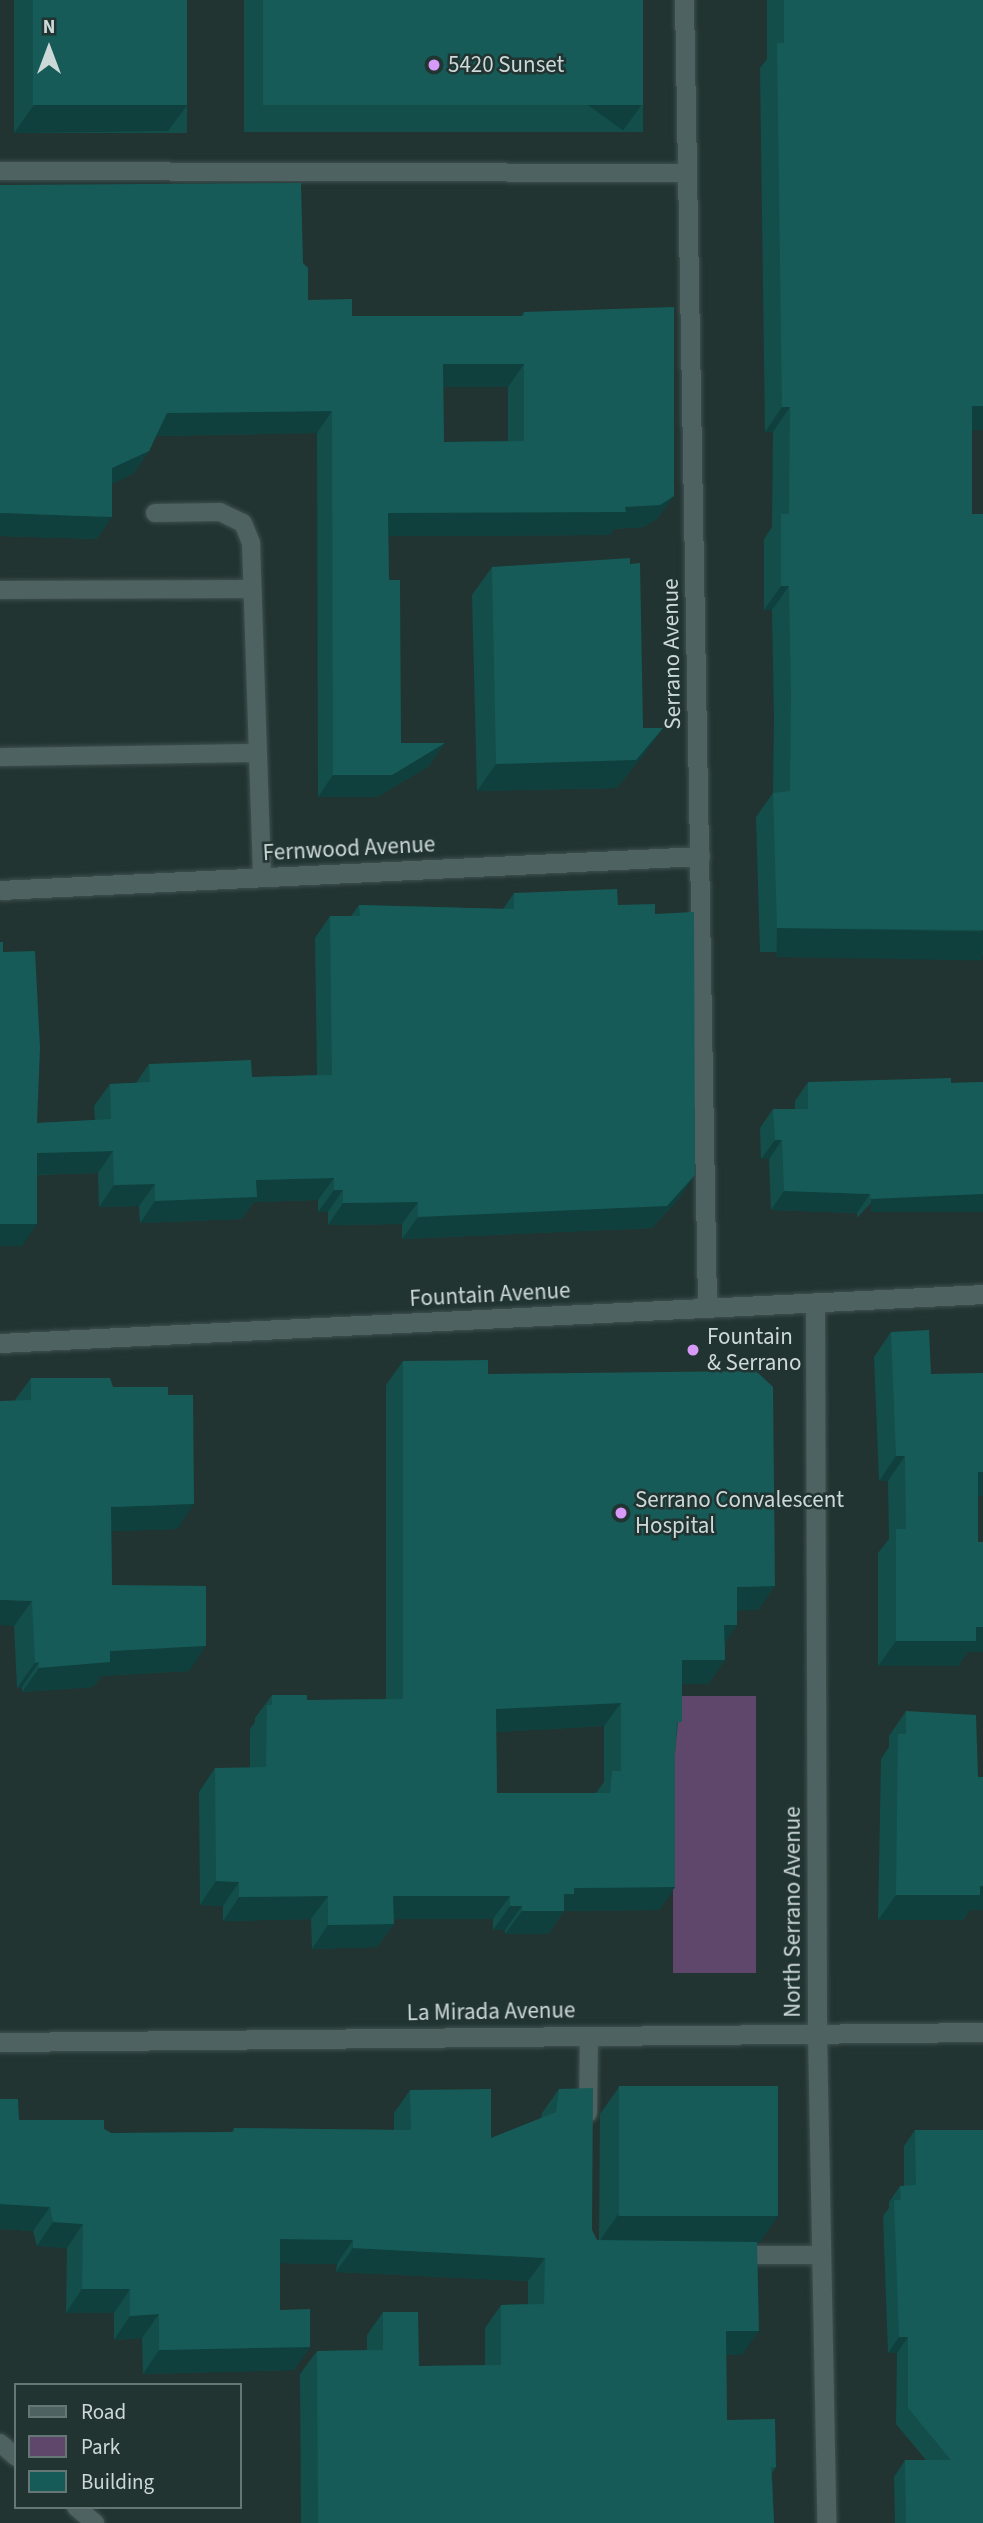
<!DOCTYPE html>
<style>
body{margin:0}
#map{position:relative;width:983px;height:2523px;overflow:hidden;background:#213432;font-family:"Source Sans 3",sans-serif}
div>[style]{position:absolute}
.green>*{inset:0;background:#5f476c;transform-origin:0 0}
.roads{filter:drop-shadow(0 0 2px #40504f) drop-shadow(0 0 2px #40504f)}
.service>*{height:18px;margin:-9px;padding:0 9px;transform-origin:9px;border-radius:9px;background:#4e6261}
.minor>*{height:19px;margin:-9.5px;padding:0 9.5px;transform-origin:9.5px;border-radius:9.5px;background:#4e6261}
.tertiary>*{height:19px;margin:-9.5px;padding:0 9.5px;transform-origin:9.5px;border-radius:9.5px;background:#4e6261}
.wall>*{inset:0;background:#134e4b;transform-origin:0 0}
.shaded-wall>*{inset:0;background:#0f403d;transform-origin:0 0}
.building>*{inset:0;background:#165b57;transform-origin:0 0}
.dots>*{width:19px;height:19px;translate:-50% -50%;box-sizing:border-box;border:4px solid #213432;border-radius:50%}
span{translate:-50% -50%;white-space:nowrap;text-align:center;line-height:1.15;-webkit-text-stroke:5px #213432;paint-order:stroke}
.poi-label{font-size:23px;color:#cdd9d8}
.left{translate:0 -50%;text-align:left}
.street-label{font-size:23px;color:#cdd9d8}
.legend{position:absolute;left:14px;top:2383px;width:228px;height:126px;box-sizing:border-box;background:#213432;border:2px solid #667674;margin:0;padding:9px 12px;list-style:none;font-size:21px;color:#cdd9d8}
.legend li{display:flex;align-items:center;gap:14px;height:35px}
.legend b{width:35px;border:2px solid #667674}
.north{position:absolute;left:14px;top:14px;width:70px;height:70px;-webkit-text-stroke:5px #213432;paint-order:stroke;rotate:0deg;font-size:19px;font-weight:700;line-height:28px;text-align:center;color:#cdd9d8}
.north::after{content:'';display:block;margin:auto;width:24px;height:32px;background:#cdd9d8;clip-path:polygon(50% 0,100% 100%,50% 72%,0 100%)}
</style>
<div id="map">
<div class="green">
<div style="left:756px;top:1696px;width:277px;height:83px;rotate:90deg"></div>
</div>
<div class="roads">
<div class="service">
<div style="left:0;top:171px;width:687px;rotate:0.17deg"></div>
<div style="left:155px;top:513px;width:65px;rotate:-0.9deg"></div>
<div style="left:220px;top:512px;width:25px;rotate:26deg"></div>
<div style="left:243px;top:523px;width:22px;rotate:68deg"></div>
<div style="left:251px;top:543px;width:334px;rotate:88.1deg"></div>
<div style="left:0;top:590px;width:252px;rotate:-0.2deg"></div>
<div style="left:0;top:757px;width:257px;rotate:-0.9deg"></div>
<div style="left:588px;top:2113px;width:77px;rotate:-89.3deg"></div>
<div style="left:733px;top:2255px;width:88px"></div>
<div style="left:0;top:2443px;width:21px;rotate:41deg"></div>
<div style="left:76px;top:2507px;width:25px;rotate:40deg"></div>
</div>
<div class="minor">
<div style="left:684px;top:0;width:1306px;rotate:88.99deg"></div>
<div style="left:0;top:890px;width:701px;rotate:-2.78deg"></div>
<div style="left:815px;top:1302px;width:731px;rotate:89.84deg"></div>
<div style="left:817px;top:2033px;width:490px;rotate:88.9deg"></div>
<div style="left:0;top:2042px;width:983px;rotate:-0.58deg"></div>
</div>
<div class="tertiary">
<div style="left:0;top:1343px;width:984px;rotate:-2.85deg"></div>
</div>
</div>
<div class="wall">
<div style="left:14px;top:0;width:173px;height:133px"></div>
<div style="left:244px;top:0;width:399px;height:132px"></div>
<div style="clip-path:polygon(767px 0,983px 0,972px 430px,972px 514px,983px 955px,760px 952px,756px 817px,773px 793px,774px 718px,772px 610px,764px 610px,764px 539px,772px 527px,773px 432px,765px 432px,760px 68px,767px 59px)"></div>
<div style="clip-path:polygon(evenodd,303px 263px,308px 300px,352px 316px,521px 316px,524px 312px,658px 518px,644px 527px,614px 529px,610px 535px,388px 536px,389px 580px,401px 743px,445px 743px,429px 766px,377px 797px,318px 797px,317px 433px,156px 436px,149px 451px,133px 474px,112px 483px,97px 539px,0 536px,303px 263px,443px 387px,508px 387px,508px 441px,444px 442px,443px 387px)"></div>
<div style="clip-path:polygon(492px 567px,643px 728px,663px 728px,643px 755px,617px 788px,477px 791px,472px 595px)"></div>
<div style="clip-path:polygon(514px 893px,618px 905px,680px 1197px,652px 1228px,402px 1239px,402px 1224px,328px 1225px,328px 1212px,318px 1212px,318px 1200px,254px 1202px,241px 1219px,140px 1223px,139px 1206px,99px 1207px,98px 1173px,37px 1175px,22px 1246px,0 1246px,0 942px,3px 952px,37px 1123px,95px 1120px,94px 1106px,110px 1084px,136px 1083px,149px 1064px,252px 1077px,317px 1075px,315px 938px,330px 916px,351px 916px,359px 905px,503px 909px)"></div>
<div style="clip-path:polygon(808px 1082px,951px 1083px,983px 1082px,857px 1218px,857px 1213px,771px 1210px,769px 1159px,761px 1159px,760px 1128px,773px 1109px,795px 1109px,795px 1101px)"></div>
<div style="clip-path:polygon(891px 1332px,931px 1374px,983px 1496px,978px 1496px,968px 1652px,958px 1666px,878px 1666px,878px 1553px,889px 1539px,888px 1481px,879px 1481px,874px 1357px)"></div>
<div style="clip-path:polygon(evenodd,403px 1361px,488px 1374px,775px 1586px,758px 1610px,737px 1610px,737px 1625px,725px 1642px,725px 1660px,708px 1684px,682px 1684px,675px 1753px,675px 1887px,659px 1910px,564px 1911px,548px 1934px,505px 1934px,505px 1930px,493px 1930px,493px 1919px,394px 1919px,394px 1924px,377px 1947px,312px 1949px,311px 1919px,223px 1921px,223px 1906px,200px 1905px,199px 1792px,215px 1768px,250px 1768px,250px 1729px,255px 1722px,255px 1718px,272px 1695px,307px 1700px,386px 1699px,386px 1385px,403px 1361px,604px 1726px,604px 1782px,596px 1793px,497px 1793px,496px 1732px,604px 1726px)"></div>
<div style="clip-path:polygon(31px 1378px,113px 1387px,177px 1529px,111px 1531px,112px 1585px,189px 1671px,101px 1676px,93px 1687px,22px 1692px,22px 1687px,17px 1688px,14px 1626px,15px 1400px)"></div>
<div style="clip-path:polygon(906px 1711px,978px 1777px,983px 1910px,970px 1910px,963px 1920px,878px 1920px,881px 1759px,889px 1747px,889px 1736px)"></div>
<div style="clip-path:polygon(619px 2087px,759px 2243px,757px 2243px,742px 2355px,726px 2355px,727px 2420px,776px 2467px,772px 2473px,774px 2523px,301px 2523px,300px 2374px,317px 2351px,367px 2350px,367px 2335px,383px 2312px,419px 2366px,485px 2365px,485px 2328px,501px 2305px,528px 2304px,528px 2281px,336px 2272px,337px 2264px,280px 2263px,280px 2310px,310px 2347px,294px 2370px,143px 2374px,142px 2338px,114px 2340px,114px 2313px,66px 2313px,67px 2248px,37px 2246px,33px 2231px,0 2229px,0 2099px,19px 2120px,104px 2129px,111px 2133px,232px 2132px,234px 2128px,394px 2130px,394px 2113px,410px 2090px,491px 2138px,541px 2118px,542px 2113px,559px 2089px,592px 2230px,597px 2240px,599px 2240px,600px 2114px)"></div>
<div style="clip-path:polygon(915px 2130px,983px 2523px,895px 2523px,894px 2477px,905px 2460px,926px 2460px,896px 2424px,897px 2353px,888px 2353px,883px 2216px,889px 2208px,889px 2202px,900px 2186px,904px 2186px,904px 2146px)"></div>
</div>
<div class="shaded-wall">
<div style="left:643px;top:103px;width:34px;height:379px;rotate:126deg"></div>
<div style="clip-path:polygon(188px 104px,168px 131px,14px 133px,34px 105px)"></div>
<div style="clip-path:polygon(443px 364px,524px 364px,508px 387px,427px 387px)"></div>
<div style="clip-path:polygon(972px 406px,983px 406px,983px 430px,955px 431px)"></div>
<div style="clip-path:polygon(782px 407px,790px 407px,773px 432px,765px 432px)"></div>
<div style="clip-path:polygon(332px 411px,317px 433px,151px 436px,167px 413px)"></div>
<div style="clip-path:polygon(149px 451px,133px 474px,97px 491px,112px 468px)"></div>
<div style="clip-path:polygon(674px 496px,658px 518px,644px 527px,614px 529px,610px 535px,373px 536px,388px 513px,625px 507px)"></div>
<div style="clip-path:polygon(0 513px,112px 517px,97px 539px,0 536px)"></div>
<div style="clip-path:polygon(781px 586px,789px 586px,772px 610px,764px 610px)"></div>
<div style="clip-path:polygon(663px 728px,643px 755px,617px 788px,477px 791px,496px 764px)"></div>
<div style="clip-path:polygon(445px 743px,429px 766px,377px 797px,318px 797px,333px 775px)"></div>
<div style="left:777px;top:928px;width:206px;height:29px;rotate:1deg"></div>
<div style="clip-path:polygon(775px 1140px,782px 1140px,769px 1159px,761px 1159px)"></div>
<div style="clip-path:polygon(113px 1151px,98px 1173px,21px 1175px,37px 1153px)"></div>
<div style="clip-path:polygon(695px 1175px,680px 1197px,652px 1228px,402px 1239px,418px 1217px)"></div>
<div style="clip-path:polygon(334px 1178px,318px 1200px,254px 1202px,241px 1219px,140px 1223px,155px 1201px,256px 1180px)"></div>
<div style="clip-path:polygon(155px 1184px,139px 1206px,99px 1207px,114px 1185px)"></div>
<div style="clip-path:polygon(334px 1190px,343px 1190px,328px 1212px,318px 1212px)"></div>
<div style="clip-path:polygon(784px 1191px,870px 1194px,857px 1213px,771px 1210px)"></div>
<div style="left:983px;top:1194px;width:18px;height:112px;rotate:90deg"></div>
<div style="clip-path:polygon(418px 1202px,402px 1224px,328px 1225px,343px 1203px)"></div>
<div style="clip-path:polygon(0 1224px,37px 1224px,22px 1246px,0 1246px)"></div>
<div style="clip-path:polygon(896px 1456px,905px 1456px,888px 1481px,879px 1481px)"></div>
<div style="clip-path:polygon(978px 1472px,983px 1472px,983px 1496px,960px 1496px)"></div>
<div style="clip-path:polygon(194px 1504px,177px 1529px,93px 1532px,111px 1507px)"></div>
<div style="clip-path:polygon(775px 1586px,758px 1610px,720px 1611px,737px 1587px)"></div>
<div style="clip-path:polygon(0 1600px,32px 1601px,14px 1626px,0 1625px)"></div>
<div style="clip-path:polygon(724px 1625px,737px 1625px,720px 1649px)"></div>
<div style="clip-path:polygon(976px 1627px,983px 1627px,983px 1652px,968px 1652px,958px 1666px,878px 1666px,896px 1641px)"></div>
<div style="clip-path:polygon(206px 1646px,189px 1671px,101px 1676px,93px 1687px,22px 1692px,39px 1668px,110px 1651px)"></div>
<div style="clip-path:polygon(682px 1660px,725px 1660px,708px 1684px,666px 1684px)"></div>
<div style="clip-path:polygon(39px 1662px,22px 1687px,17px 1688px,35px 1663px)"></div>
<div style="clip-path:polygon(621px 1703px,604px 1726px,479px 1733px,496px 1709px)"></div>
<div style="clip-path:polygon(216px 1881px,239px 1882px,223px 1906px,200px 1905px)"></div>
<div style="clip-path:polygon(983px 1886px,983px 1910px,970px 1910px,963px 1920px,878px 1920px,896px 1895px)"></div>
<div style="clip-path:polygon(675px 1887px,659px 1910px,564px 1911px,548px 1934px,505px 1934px,522px 1911px,564px 1894px,574px 1888px)"></div>
<div style="clip-path:polygon(328px 1896px,311px 1919px,223px 1921px,239px 1897px)"></div>
<div style="clip-path:polygon(393px 1896px,510px 1896px,493px 1919px,377px 1919px)"></div>
<div style="clip-path:polygon(510px 1906px,522px 1906px,505px 1930px,493px 1930px)"></div>
<div style="clip-path:polygon(394px 1924px,377px 1947px,312px 1949px,328px 1925px)"></div>
<div style="clip-path:polygon(0 2204px,50px 2207px,33px 2231px,0 2229px)"></div>
<div style="clip-path:polygon(618px 2215px,778px 2216px,759px 2243px,598px 2243px)"></div>
<div style="clip-path:polygon(53px 2222px,83px 2224px,67px 2248px,37px 2246px)"></div>
<div style="clip-path:polygon(280px 2239px,353px 2240px,337px 2264px,263px 2263px)"></div>
<div style="clip-path:polygon(353px 2248px,545px 2258px,528px 2281px,336px 2272px)"></div>
<div style="clip-path:polygon(82px 2289px,130px 2289px,114px 2313px,66px 2313px)"></div>
<div style="clip-path:polygon(159px 2314px,142px 2338px,114px 2340px,130px 2316px)"></div>
<div style="clip-path:polygon(726px 2331px,759px 2331px,742px 2355px,709px 2355px)"></div>
<div style="clip-path:polygon(899px 2337px,908px 2337px,897px 2353px,888px 2353px)"></div>
<div style="clip-path:polygon(310px 2347px,294px 2370px,143px 2374px,159px 2350px)"></div>
</div>
<div class="building">
<div style="left:33px;top:0;width:154px;height:105px"></div>
<div style="left:263px;top:0;width:380px;height:105px"></div>
<div style="clip-path:polygon(784px 0,983px 0,983px 406px,972px 406px,972px 514px,983px 514px,983px 930px,777px 928px,773px 793px,790px 791px,791px 694px,789px 586px,781px 586px,781px 514px,789px 514px,790px 407px,782px 407px,777px 43px,784px 43px)"></div>
<div style="clip-path:polygon(evenodd,301px 183px,303px 263px,308px 268px,308px 300px,352px 299px,352px 316px,524px 316px,524px 312px,674px 307px,674px 496px,660px 505px,625px 507px,626px 512px,388px 513px,389px 580px,400px 580px,401px 743px,445px 743px,392px 775px,333px 775px,332px 411px,167px 413px,149px 451px,112px 468px,112px 517px,0 513px,0 185px,301px 183px,443px 364px,524px 364px,524px 441px,444px 442px,443px 364px)"></div>
<div style="clip-path:polygon(630px 558px,630px 564px,640px 563px,643px 728px,663px 728px,636px 760px,496px 764px,492px 567px)"></div>
<div style="clip-path:polygon(617px 889px,618px 905px,655px 904px,655px 914px,694px 912px,695px 1175px,667px 1206px,418px 1217px,418px 1202px,343px 1203px,343px 1190px,334px 1190px,334px 1178px,256px 1180px,257px 1197px,155px 1201px,155px 1184px,114px 1185px,113px 1151px,37px 1153px,37px 1224px,0 1224px,0 942px,3px 942px,3px 952px,35px 951px,40px 1048px,37px 1123px,111px 1119px,110px 1084px,150px 1082px,149px 1064px,251px 1060px,252px 1077px,332px 1075px,330px 916px,360px 916px,359px 905px,514px 909px,514px 893px)"></div>
<div style="clip-path:polygon(951px 1078px,951px 1083px,983px 1082px,983px 1194px,871px 1199px,870px 1194px,784px 1191px,782px 1140px,775px 1140px,773px 1109px,808px 1109px,808px 1082px)"></div>
<div style="clip-path:polygon(929px 1330px,931px 1374px,983px 1373px,983px 1472px,978px 1472px,978px 1542px,983px 1542px,983px 1627px,976px 1627px,976px 1641px,896px 1641px,896px 1529px,906px 1529px,905px 1456px,896px 1456px,891px 1332px)"></div>
<div style="clip-path:polygon(evenodd,488px 1360px,488px 1374px,756px 1371px,773px 1387px,775px 1586px,737px 1587px,737px 1625px,724px 1625px,725px 1660px,682px 1660px,682px 1722px,677px 1722px,675px 1753px,675px 1887px,574px 1888px,574px 1894px,564px 1894px,564px 1911px,522px 1911px,522px 1906px,510px 1906px,510px 1896px,393px 1896px,394px 1924px,328px 1925px,328px 1896px,239px 1897px,239px 1882px,216px 1881px,215px 1768px,266px 1767px,267px 1705px,272px 1705px,272px 1695px,307px 1695px,307px 1700px,403px 1699px,403px 1361px,488px 1360px,621px 1703px,621px 1771px,612px 1771px,610px 1793px,497px 1793px,496px 1709px,621px 1703px)"></div>
<div style="clip-path:polygon(31px 1378px,110px 1378px,113px 1387px,168px 1387px,168px 1395px,193px 1395px,194px 1504px,111px 1507px,112px 1585px,206px 1586px,206px 1646px,110px 1651px,110px 1662px,39px 1668px,39px 1662px,35px 1663px,32px 1601px,0 1600px,0 1401px,31px 1400px)"></div>
<div style="clip-path:polygon(906px 1711px,976px 1715px,978px 1777px,983px 1777px,983px 1886px,980px 1886px,980px 1895px,896px 1895px,898px 1734px,906px 1734px)"></div>
<div style="left:778px;top:2086px;width:130px;height:159px;rotate:90deg"></div>
<div style="clip-path:polygon(593px 2088px,592px 2230px,597px 2240px,757px 2242px,759px 2331px,726px 2331px,727px 2420px,775px 2419px,776px 2467px,771px 2467px,774px 2523px,318px 2523px,317px 2351px,383px 2350px,383px 2312px,418px 2312px,419px 2366px,501px 2365px,501px 2305px,544px 2304px,545px 2258px,353px 2248px,353px 2240px,280px 2239px,280px 2310px,310px 2309px,310px 2347px,159px 2350px,159px 2314px,130px 2316px,130px 2289px,82px 2289px,83px 2224px,53px 2222px,50px 2207px,0 2204px,0 2099px,18px 2099px,19px 2120px,104px 2120px,104px 2129px,111px 2133px,234px 2132px,234px 2128px,411px 2130px,410px 2090px,491px 2089px,491px 2138px,556px 2112px,559px 2089px)"></div>
<div style="clip-path:polygon(915px 2130px,983px 2130px,983px 2523px,906px 2523px,905px 2460px,951px 2460px,908px 2408px,908px 2337px,899px 2337px,894px 2200px,901px 2200px,900px 2186px,916px 2185px)"></div>
</div>
<div class="dots">
<div style="left:434px;top:65px;background:#d89af8"></div>
<div style="left:693px;top:1350px;background:#d89af8"></div>
<div style="left:621px;top:1513px;background:#d89af8"></div>
</div>
<div class="poi-label">
<span class="left" style="left:448px;top:65px">5420 Sunset</span>
<span class="left" style="left:707px;top:1350px">Fountain<br>&amp; Serrano</span>
<span class="left" style="left:635px;top:1513px">Serrano Convalescent<br>Hospital</span>
</div>
<div class="street-label">
<span style="left:672px;top:654px;rotate:-91deg">Serrano Avenue</span>
<span style="left:349px;top:849px;rotate:-3deg">Fernwood Avenue</span>
<span style="left:490px;top:1295px;rotate:-3deg">Fountain Avenue</span>
<span style="left:793px;top:1912px;rotate:-90deg">North Serrano Avenue</span>
<span style="left:491px;top:2012px;rotate:-1deg">La Mirada Avenue</span>
</div>
<ul class="legend">
<li><b style="height:9px;background:#4e6261"></b>Road</li>
<li><b style="height:19px;background:#5f476c"></b>Park</li>
<li><b style="height:19px;background:#165b57"></b>Building</li>
</ul>
<div class="north">N</div>
</div>
